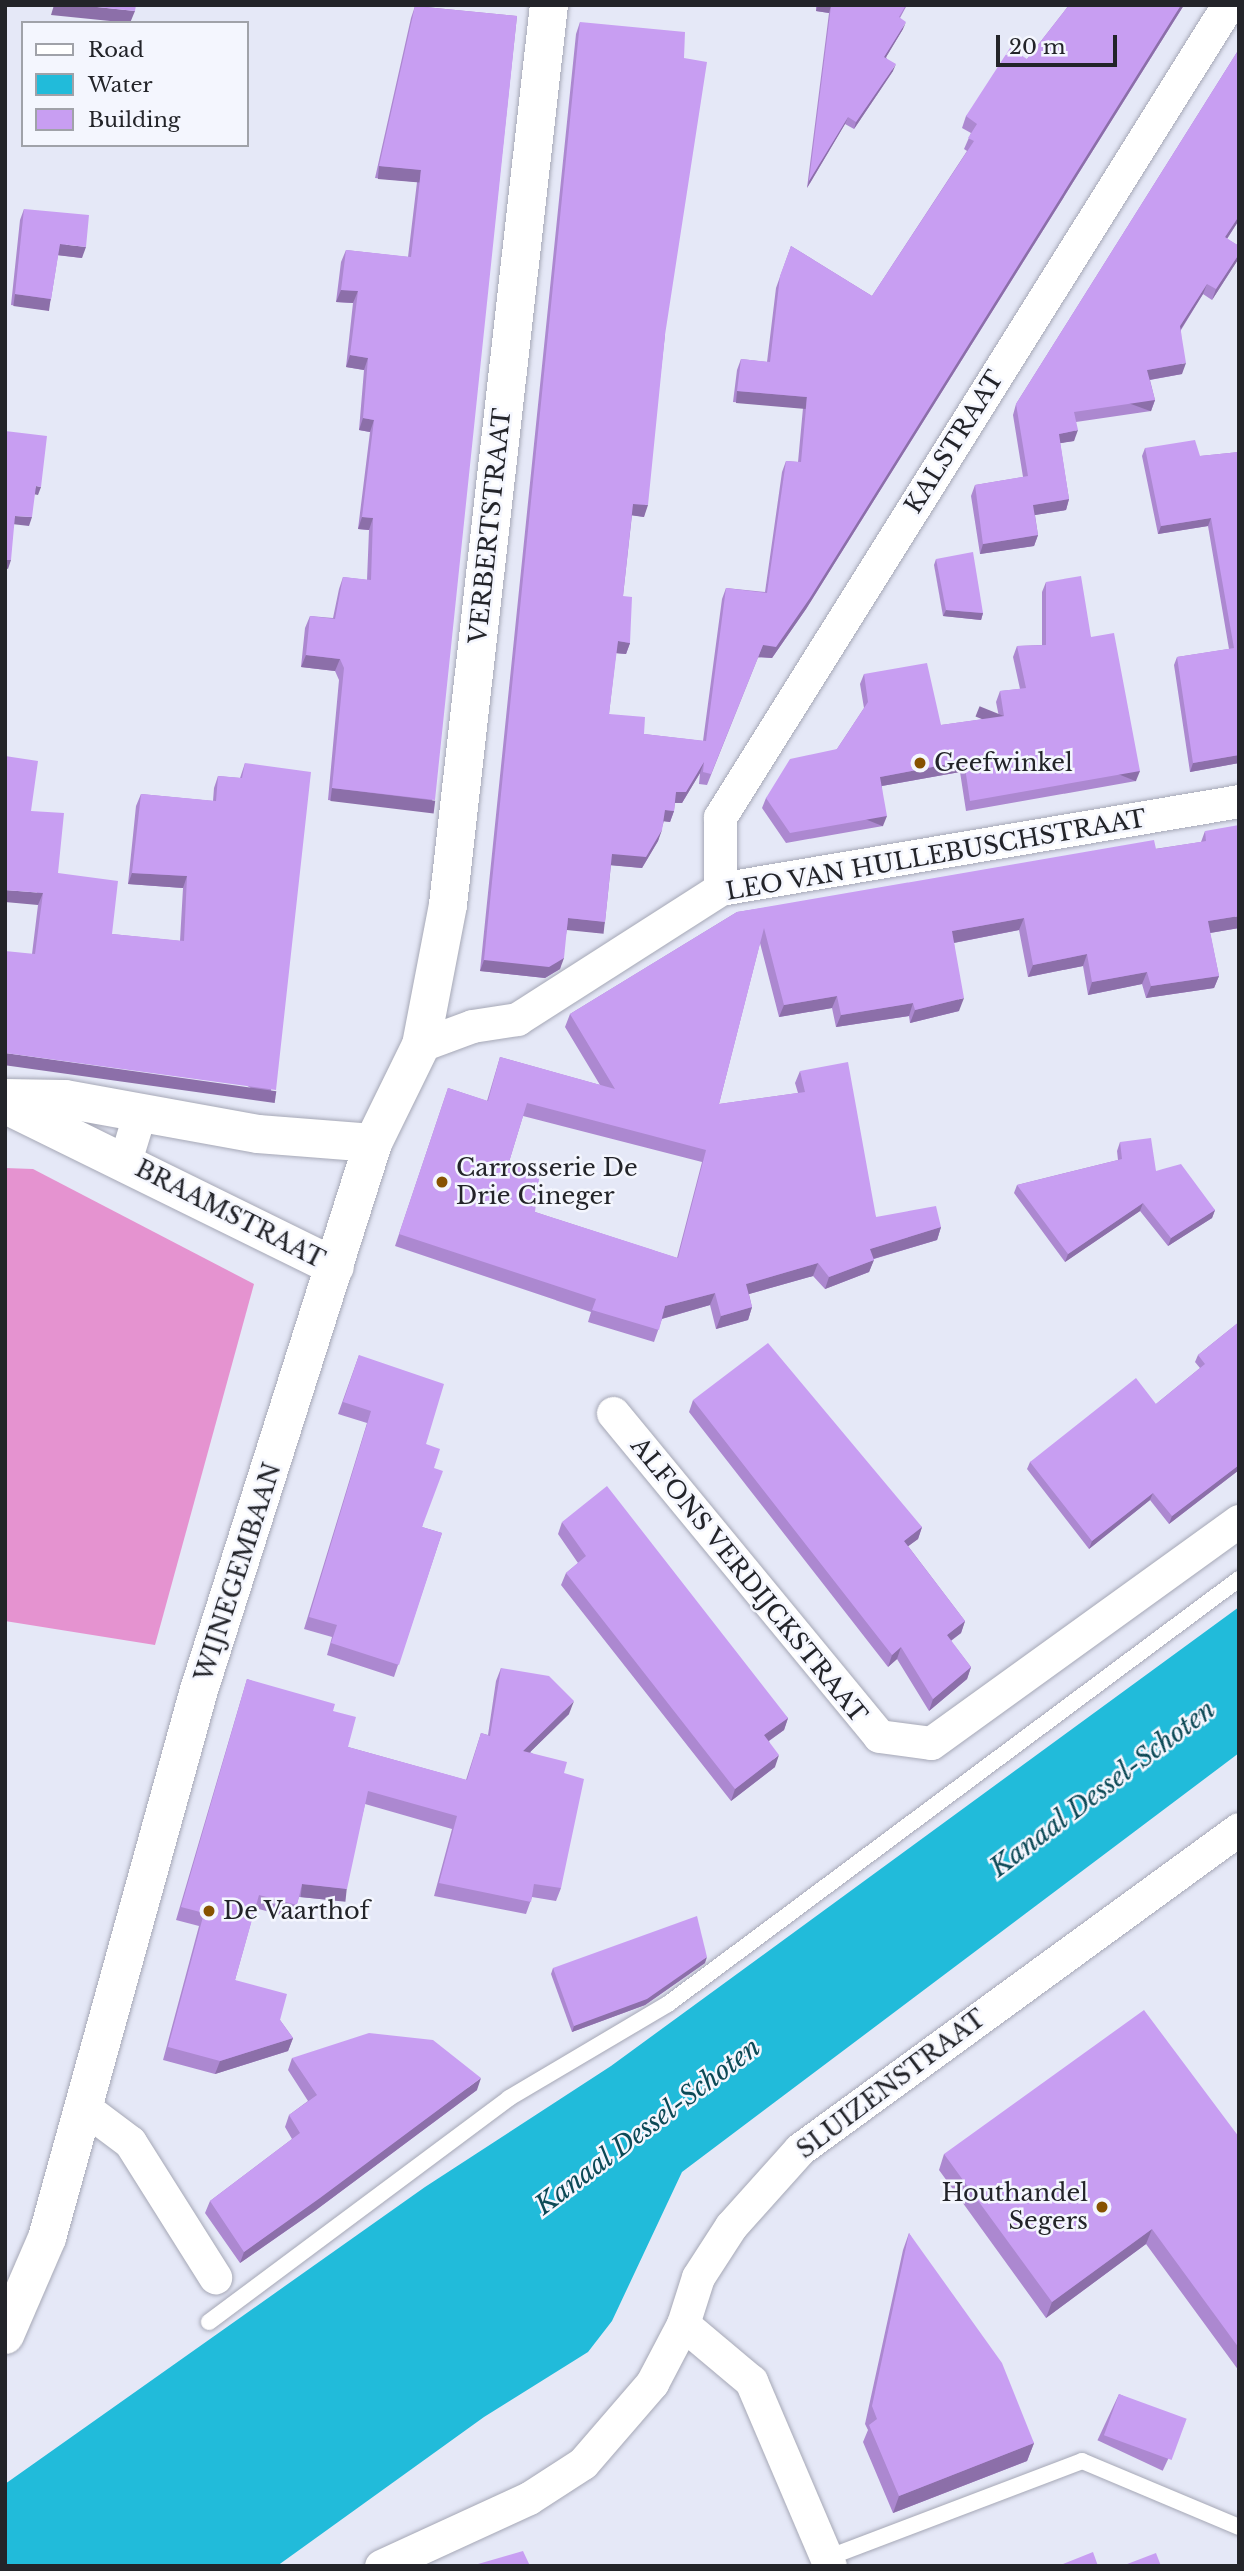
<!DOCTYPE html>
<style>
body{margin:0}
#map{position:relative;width:1244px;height:2571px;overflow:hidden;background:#e5e8f7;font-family:"Libre Baskerville",serif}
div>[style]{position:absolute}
.forest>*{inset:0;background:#e593d0}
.water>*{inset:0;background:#21bbda}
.roads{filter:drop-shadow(0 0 2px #a6a8b6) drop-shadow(0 0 2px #a6a8b6)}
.service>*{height:16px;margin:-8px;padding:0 8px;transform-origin:8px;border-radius:8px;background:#fff}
.minor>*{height:33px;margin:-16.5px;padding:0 16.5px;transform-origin:16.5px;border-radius:16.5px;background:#fff}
.tertiary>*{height:38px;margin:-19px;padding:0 19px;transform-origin:19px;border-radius:19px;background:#fff}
.wall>*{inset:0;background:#ac88d0;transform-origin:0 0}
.shaded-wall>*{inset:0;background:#8c6fa9;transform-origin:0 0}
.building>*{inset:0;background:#c89ef2;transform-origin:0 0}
.dots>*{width:19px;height:19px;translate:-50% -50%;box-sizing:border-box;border:4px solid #f4f6fe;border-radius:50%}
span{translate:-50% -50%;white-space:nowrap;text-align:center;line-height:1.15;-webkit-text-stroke:5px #f4f6fe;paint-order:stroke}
.street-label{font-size:24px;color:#232429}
.poi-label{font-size:24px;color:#232429}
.left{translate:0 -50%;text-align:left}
.right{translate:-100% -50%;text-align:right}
.water-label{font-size:26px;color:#0c4956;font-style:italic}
.frame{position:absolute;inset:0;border:7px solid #232429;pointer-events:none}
.legend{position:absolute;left:21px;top:21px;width:228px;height:126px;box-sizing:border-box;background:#f4f6fe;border:2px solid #a0a2a9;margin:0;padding:9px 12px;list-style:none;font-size:21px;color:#232429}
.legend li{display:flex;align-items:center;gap:14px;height:35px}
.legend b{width:35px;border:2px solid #a0a2a9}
.scale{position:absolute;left:996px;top:35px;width:121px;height:32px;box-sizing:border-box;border:4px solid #232429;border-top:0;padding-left:9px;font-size:21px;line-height:24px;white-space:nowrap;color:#232429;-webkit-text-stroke:5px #f4f6fe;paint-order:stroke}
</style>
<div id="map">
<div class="forest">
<div style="clip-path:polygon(5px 1168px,33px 1169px,254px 1284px,155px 1645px,5px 1621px)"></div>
</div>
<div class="water">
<div style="clip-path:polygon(1239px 1607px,1239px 1753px,682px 2172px,612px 2321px,588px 2352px,484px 2417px,277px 2566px,5px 2566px,5px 2484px,425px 2187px,611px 2066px)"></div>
</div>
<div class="roads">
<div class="service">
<div style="left:209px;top:2322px;width:374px;rotate:-36.7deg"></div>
<div style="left:509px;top:2098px;width:185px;rotate:-30.6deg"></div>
<div style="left:668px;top:2004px;width:712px;rotate:-36.66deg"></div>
<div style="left:827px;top:2558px;width:273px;rotate:-20.8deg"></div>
<div style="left:1082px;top:2461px;width:170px;rotate:22.8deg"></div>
</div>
<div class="minor">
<div style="left:720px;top:889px;width:72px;rotate:-90deg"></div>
<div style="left:720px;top:817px;width:958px;rotate:-57.97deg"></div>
<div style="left:421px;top:1045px;width:54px;rotate:-20.4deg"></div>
<div style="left:472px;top:1026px;width:46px;rotate:-8.8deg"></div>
<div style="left:517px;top:1019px;width:241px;rotate:-32.6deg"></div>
<div style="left:720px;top:889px;width:526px;rotate:-9.62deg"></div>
<div style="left:125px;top:1161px;width:51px;rotate:-73deg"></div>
<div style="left:613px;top:1413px;width:418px;rotate:50.5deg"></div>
<div style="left:879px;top:1736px;width:52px;rotate:7.7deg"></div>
<div style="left:931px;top:1743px;width:380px;rotate:-35.8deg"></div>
<div style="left:86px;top:2109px;width:55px;rotate:36.9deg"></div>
<div style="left:130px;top:2142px;width:160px;rotate:57.8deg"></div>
<div style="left:683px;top:2324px;width:89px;rotate:40deg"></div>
<div style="left:751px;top:2381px;width:201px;rotate:66.9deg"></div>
<div style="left:381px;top:2566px;width:163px;rotate:-24.7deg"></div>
<div style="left:529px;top:2498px;width:64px;rotate:-32.9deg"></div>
<div style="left:583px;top:2463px;width:106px;rotate:-49.2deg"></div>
<div style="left:652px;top:2383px;width:67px;rotate:-62.3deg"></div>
<div style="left:683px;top:2324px;width:49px;rotate:-72.3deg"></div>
<div style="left:698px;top:2277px;width:61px;rotate:-57.1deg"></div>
<div style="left:731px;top:2226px;width:103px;rotate:-48.1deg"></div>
<div style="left:800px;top:2149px;width:543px;rotate:-36.09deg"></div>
</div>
<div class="tertiary">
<div style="left:5px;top:1098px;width:60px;rotate:1deg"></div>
<div style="left:65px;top:1099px;width:196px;rotate:10.3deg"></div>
<div style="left:258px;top:1134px;width:115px;rotate:4.5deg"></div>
<div style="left:10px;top:1107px;width:362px;rotate:26.2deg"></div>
<div style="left:5px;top:2335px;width:106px;rotate:-66.6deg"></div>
<div style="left:47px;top:2238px;width:569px;rotate:-74.5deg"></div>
<div style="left:199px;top:1690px;width:574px;rotate:-72.35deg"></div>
<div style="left:373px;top:1143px;width:109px;rotate:-63.9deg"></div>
<div style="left:421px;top:1045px;width:143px;rotate:-79.1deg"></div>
<div style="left:448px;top:905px;width:906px;rotate:-83.6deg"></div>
</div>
</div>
<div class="wall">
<div style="clip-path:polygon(816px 5px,907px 5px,900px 18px,903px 29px,886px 57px,893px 71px,854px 129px,845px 124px,807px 188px,829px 13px,816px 11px)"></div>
<div style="clip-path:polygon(1069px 5px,1184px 5px,806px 609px,772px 658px,758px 657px,707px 785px,699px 784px,700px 773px,682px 803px,675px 803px,674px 811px,670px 822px,664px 821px,658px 841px,642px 868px,611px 865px,605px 922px,601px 933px,567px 929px,560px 969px,545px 978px,480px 971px,576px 34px,580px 22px,665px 335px,644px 517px,632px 515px,623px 596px,630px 643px,626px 654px,616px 653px,609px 714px,644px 734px,703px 741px,722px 599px,726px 588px,765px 592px,782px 472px,786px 461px,798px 462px,803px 408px,733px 402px,737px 370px,741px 359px,767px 362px,776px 288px,791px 246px,872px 296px,967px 151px,964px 149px,971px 133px,962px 128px,966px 116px,1027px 59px)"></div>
<div style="clip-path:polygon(415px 6px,517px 16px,431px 812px,328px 800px,339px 680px,335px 671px,301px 667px,305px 628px,310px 616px,333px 618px,339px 589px,343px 577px,367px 580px,369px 530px,358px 529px,370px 432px,359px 430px,364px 370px,346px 367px,353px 303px,336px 302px,341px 262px,346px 250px,408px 257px,417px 182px,375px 178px,411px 18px)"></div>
<div style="clip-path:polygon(1239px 49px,1239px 220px,1227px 239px,1239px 246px,1239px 258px,1212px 300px,1203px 294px,1181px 330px,1182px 374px,1150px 380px,1155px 400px,1151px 411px,1076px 422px,1074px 441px,1060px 443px,1069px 499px,1066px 510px,1035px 515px,1038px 535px,1034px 546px,980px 554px,971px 496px,975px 485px,1023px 477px,1013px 415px,1016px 404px)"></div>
<div style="clip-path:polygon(24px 209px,82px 258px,58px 255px,51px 299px,47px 310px,11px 305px,20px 220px)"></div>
<div style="clip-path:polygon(1145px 448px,1200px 456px,1239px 452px,1239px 763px,1190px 772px,1174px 665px,1177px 657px,1229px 649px,1208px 526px,1158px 534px,1142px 456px)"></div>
<div style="clip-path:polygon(936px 559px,983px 613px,981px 620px,943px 616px,934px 565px)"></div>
<div style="clip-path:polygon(1046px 582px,1091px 637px,1136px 781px,966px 811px,960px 772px,882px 786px,883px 826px,786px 843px,762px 808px,766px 798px,837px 749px,864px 708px,860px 684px,864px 674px,941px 725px,999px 717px,996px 702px,1000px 691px,1020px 689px,1013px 657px,1017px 646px,1042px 645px,1042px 592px)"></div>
<div style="clip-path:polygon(245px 763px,272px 1101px,32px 954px,38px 905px,31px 811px,58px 873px,112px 934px,180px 941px,183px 888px,128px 884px,136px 806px,141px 794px,213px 801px,214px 788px,218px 776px,240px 778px)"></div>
<div style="clip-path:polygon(evenodd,1205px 831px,1239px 928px,1210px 933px,1219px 976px,1214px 988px,1146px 998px,1142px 984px,1088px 995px,1083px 966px,1028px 977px,1019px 930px,954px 943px,959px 1011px,910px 1023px,909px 1016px,836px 1027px,832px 1008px,779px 1017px,760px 943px,719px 1104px,798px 1093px,795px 1083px,800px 1071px,876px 1217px,941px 1227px,937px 1240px,874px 1259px,869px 1272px,825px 1289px,813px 1276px,749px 1294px,752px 1307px,748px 1320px,716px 1329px,710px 1305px,662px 1319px,654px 1342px,588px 1322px,591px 1312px,395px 1246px,448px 1088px,487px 1101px,500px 1057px,600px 1085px,565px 1027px,570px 1014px,737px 912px,1201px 842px,1205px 831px,523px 1116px,702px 1162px,677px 1258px,535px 1212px,509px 1162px,523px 1116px)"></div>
<div style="clip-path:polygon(1120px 1142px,1156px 1171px,1215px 1210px,1212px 1218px,1168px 1246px,1140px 1211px,1065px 1262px,1014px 1193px,1017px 1185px,1118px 1160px,1117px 1151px)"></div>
<div style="clip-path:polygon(1239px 1322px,1239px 1470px,1169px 1524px,1150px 1500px,1089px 1549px,1027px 1469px,1030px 1462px,1156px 1404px,1200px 1368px,1195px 1362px,1198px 1355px)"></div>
<div style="clip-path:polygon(359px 1355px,426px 1444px,434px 1468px,422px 1527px,442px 1533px,394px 1677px,327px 1655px,332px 1637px,304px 1629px,367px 1423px,338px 1414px)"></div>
<div style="clip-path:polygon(693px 1400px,922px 1527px,918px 1539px,908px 1546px,965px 1621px,961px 1633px,951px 1641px,971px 1667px,967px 1679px,929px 1711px,897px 1659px,888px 1667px,689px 1412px)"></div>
<div style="clip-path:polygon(562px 1522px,788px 1718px,784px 1730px,769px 1741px,775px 1767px,731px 1801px,561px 1585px,566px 1573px,578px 1563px,558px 1534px)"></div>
<div style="clip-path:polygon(501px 1668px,569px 1714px,530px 1752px,564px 1773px,561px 1888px,556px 1901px,532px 1897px,526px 1914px,434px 1896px,452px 1829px,365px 1804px,342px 1901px,299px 1897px,292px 1918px,255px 1908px,235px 1980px,280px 2020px,293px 2038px,288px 2051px,215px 2074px,163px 2060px,199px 1926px,176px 1920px,247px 1679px,333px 1711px,348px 1747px,466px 1780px,481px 1733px,488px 1735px,496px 1681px)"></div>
<div style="clip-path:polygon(705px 1963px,645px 2005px,572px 2032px,551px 1974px,553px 1968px)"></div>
<div style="clip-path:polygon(292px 2058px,477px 2090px,316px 2210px,240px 2263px,205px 2213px,210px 2201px,292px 2139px,285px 2127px,289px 2115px,308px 2101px,288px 2070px)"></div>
<div style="clip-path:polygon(1239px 2137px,1239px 2371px,1146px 2244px,1046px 2318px,939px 2170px,944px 2154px)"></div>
<div style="clip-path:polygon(909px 2233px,1034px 2443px,1027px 2461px,893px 2513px,863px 2442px,868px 2430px,865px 2424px,903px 2250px)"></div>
<div style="left:1119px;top:2394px;width:72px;height:51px;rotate:25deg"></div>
</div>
<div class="shaded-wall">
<div style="clip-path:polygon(54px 5px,78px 5px,135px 11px,130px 23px,51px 15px)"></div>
<div style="clip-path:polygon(818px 5px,826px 5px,831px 6px,829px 13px,816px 11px)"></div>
<div style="clip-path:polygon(1181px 5px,1184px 5px,806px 609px,772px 658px,758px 657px,707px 785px,763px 645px)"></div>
<div style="clip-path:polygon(906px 22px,903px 29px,882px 64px,884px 57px)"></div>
<div style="clip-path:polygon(896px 64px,893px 71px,854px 129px,856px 122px)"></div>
<div style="clip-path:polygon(848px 117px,845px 124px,807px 188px,809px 181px)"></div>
<div style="left:379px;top:166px;width:42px;height:13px;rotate:5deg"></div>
<div style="clip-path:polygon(1239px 216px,1239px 220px,1221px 248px,1225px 237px)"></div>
<div style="clip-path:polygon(60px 244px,86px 247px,82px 258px,56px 255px)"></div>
<div style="clip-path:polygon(1239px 254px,1239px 258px,1212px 300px,1216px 289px)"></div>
<div style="clip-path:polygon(1207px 284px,1203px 294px,1176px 337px,1180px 326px)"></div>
<div style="clip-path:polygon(341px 290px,358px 291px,353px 303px,336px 302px)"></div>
<div style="left:15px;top:294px;width:36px;height:12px;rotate:8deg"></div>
<div style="clip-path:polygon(350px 355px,368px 358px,364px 370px,346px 367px)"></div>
<div style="clip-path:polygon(1186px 363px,1182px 374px,1143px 381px,1147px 370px)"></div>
<div style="left:737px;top:391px;width:70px;height:12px;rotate:5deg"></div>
<div style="left:1155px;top:400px;width:12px;height:82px;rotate:110deg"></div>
<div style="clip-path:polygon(363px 418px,374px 420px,370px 432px,359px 430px)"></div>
<div style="clip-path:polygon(1078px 430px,1074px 441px,1055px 444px,1059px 434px)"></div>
<div style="clip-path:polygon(36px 486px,41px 487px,38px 495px,33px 494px)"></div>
<div style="clip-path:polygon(1069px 499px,1066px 510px,1029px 516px,1033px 505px)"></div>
<div style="clip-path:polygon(633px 504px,648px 505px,644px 517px,629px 515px)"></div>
<div style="clip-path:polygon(15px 516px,32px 517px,29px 526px,12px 524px)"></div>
<div style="clip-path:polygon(362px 517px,373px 518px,369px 530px,358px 529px)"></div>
<div style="clip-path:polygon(1211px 518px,1208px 526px,1158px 534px,1161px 526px)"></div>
<div style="clip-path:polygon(1038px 535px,1034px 546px,980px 554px,983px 544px)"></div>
<div style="clip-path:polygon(5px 560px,11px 560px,8px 569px,5px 568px)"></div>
<div style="clip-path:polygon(946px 610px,983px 613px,981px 620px,943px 616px)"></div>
<div style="clip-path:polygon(618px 641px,630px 643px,626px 654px,614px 653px)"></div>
<div style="clip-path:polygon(306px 655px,340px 659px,335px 671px,301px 667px)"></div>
<div style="clip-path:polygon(1239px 755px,1239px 763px,1190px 772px,1193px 763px)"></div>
<div style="clip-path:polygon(964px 761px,960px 772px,876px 787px,880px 777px)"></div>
<div style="clip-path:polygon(704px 762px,700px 773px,682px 803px,672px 803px,676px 792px)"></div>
<div style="left:1140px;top:771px;width:11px;height:173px;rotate:112deg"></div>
<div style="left:332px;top:788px;width:104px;height:13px;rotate:7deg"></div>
<div style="clip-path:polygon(665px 810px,674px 811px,670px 822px,661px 821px)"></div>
<div style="left:887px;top:816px;width:11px;height:98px;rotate:112deg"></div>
<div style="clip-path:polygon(662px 830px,658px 841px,642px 868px,608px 865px,612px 854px)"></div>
<div style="clip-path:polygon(132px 873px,187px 876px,183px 888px,128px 884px)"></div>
<div style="clip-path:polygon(5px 890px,43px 893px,38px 905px,5px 902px)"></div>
<div style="clip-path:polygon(1239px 916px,1239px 928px,1204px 934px,1208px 921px)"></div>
<div style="left:568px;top:918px;width:37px;height:12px;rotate:6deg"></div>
<div style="clip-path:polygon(1024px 918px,1019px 930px,948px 944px,952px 931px)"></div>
<div style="clip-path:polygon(1087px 954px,1083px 966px,1028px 977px,1033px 965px)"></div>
<div style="clip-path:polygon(564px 958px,560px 969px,545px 978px,480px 971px,484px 960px)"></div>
<div style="clip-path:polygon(1147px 972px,1142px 984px,1088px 995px,1092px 982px)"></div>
<div style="clip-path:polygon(1219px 976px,1214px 988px,1146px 998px,1151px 986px)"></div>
<div style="clip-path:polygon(837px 996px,832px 1008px,779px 1017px,784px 1005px)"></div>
<div style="clip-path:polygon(964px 998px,959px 1011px,910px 1023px,915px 1010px)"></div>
<div style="clip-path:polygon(913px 1003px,909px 1016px,836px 1027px,841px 1015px)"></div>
<div style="left:5px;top:1053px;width:274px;height:12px;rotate:8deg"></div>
<div style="clip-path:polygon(1143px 1203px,1140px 1211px,1065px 1262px,1068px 1254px)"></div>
<div style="clip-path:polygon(1215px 1210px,1212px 1218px,1168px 1246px,1171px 1238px)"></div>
<div style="clip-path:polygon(941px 1227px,937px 1240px,866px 1261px,870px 1249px)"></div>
<div style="clip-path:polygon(874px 1260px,869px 1272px,825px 1289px,829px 1277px)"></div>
<div style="clip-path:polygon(818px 1263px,813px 1276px,742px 1296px,746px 1284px)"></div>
<div style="clip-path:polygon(715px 1293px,710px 1305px,661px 1319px,665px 1306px)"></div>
<div style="clip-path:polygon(752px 1307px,748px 1320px,716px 1329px,721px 1316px)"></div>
<div style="clip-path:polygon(1239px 1465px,1239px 1470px,1169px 1524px,1172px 1516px)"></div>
<div style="clip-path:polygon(1153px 1493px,1150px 1500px,1089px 1549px,1092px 1541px)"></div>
<div style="clip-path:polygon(922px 1527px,918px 1539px,899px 1553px,904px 1541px)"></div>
<div style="clip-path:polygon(965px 1621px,961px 1633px,942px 1647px,947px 1635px)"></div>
<div style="clip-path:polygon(901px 1647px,897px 1659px,888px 1667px,892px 1655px)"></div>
<div style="clip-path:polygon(971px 1667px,967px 1679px,929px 1711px,933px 1699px)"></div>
<div style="clip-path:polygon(574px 1701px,569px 1714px,518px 1764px,523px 1751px)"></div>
<div style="clip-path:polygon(788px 1718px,784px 1730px,760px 1747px,764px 1735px)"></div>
<div style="clip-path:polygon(779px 1755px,775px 1767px,731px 1801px,735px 1789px)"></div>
<div style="left:302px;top:1884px;width:45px;height:13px;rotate:6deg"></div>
<div style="clip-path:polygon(707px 1957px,705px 1963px,645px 2005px,572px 2032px,574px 2026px)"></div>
<div style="clip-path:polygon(293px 2038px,288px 2051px,215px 2074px,220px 2061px)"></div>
<div style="clip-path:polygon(481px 2078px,477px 2090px,316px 2210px,240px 2263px,244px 2252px)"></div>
<div style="clip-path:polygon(1152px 2229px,1146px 2244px,1046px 2318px,1052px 2302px)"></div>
<div style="clip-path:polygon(1034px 2443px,1027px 2461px,893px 2513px,899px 2496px)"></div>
</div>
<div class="building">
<div style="clip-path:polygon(78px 5px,136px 5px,135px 11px)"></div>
<div style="clip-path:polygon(826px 5px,906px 5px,899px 17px,906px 22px,884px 57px,896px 64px,856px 122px,848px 117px,809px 181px,831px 6px)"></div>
<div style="clip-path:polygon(1069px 5px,1181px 5px,810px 598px,776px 647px,763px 645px,711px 774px,703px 772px,704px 762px,686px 792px,676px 792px,674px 811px,665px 810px,662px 830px,646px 857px,612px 854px,605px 922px,568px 918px,564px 958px,549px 967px,484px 960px,580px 22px,685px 32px,684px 58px,707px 62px,665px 335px,648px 505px,633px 504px,623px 596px,632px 597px,630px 643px,618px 641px,609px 714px,645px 717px,644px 734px,706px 741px,726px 588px,767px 593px,786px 461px,801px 462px,807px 397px,737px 391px,741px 359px,770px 362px,780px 276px,791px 246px,872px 296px,974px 141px,968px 138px,977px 124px,966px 116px,1010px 48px,1027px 59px)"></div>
<div style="clip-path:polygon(415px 6px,517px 16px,435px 800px,332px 788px,344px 668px,340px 659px,306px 655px,310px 616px,335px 619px,343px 577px,371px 580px,373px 518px,362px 517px,374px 420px,363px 418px,368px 358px,350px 355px,358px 291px,341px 290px,346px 250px,411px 257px,421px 170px,379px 166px)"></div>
<div style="clip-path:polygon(1239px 49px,1239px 216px,1225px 237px,1239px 246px,1239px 254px,1216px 289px,1207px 284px,1180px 326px,1186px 363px,1147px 370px,1155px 400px,1074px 412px,1078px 430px,1059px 434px,1069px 499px,1033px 505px,1038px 535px,983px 544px,975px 485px,1028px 476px,1016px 404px)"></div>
<div style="clip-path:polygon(24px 209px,89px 215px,86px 247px,60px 244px,51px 299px,15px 294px)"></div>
<div style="clip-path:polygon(5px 431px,47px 436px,41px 487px,36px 486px,32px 517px,15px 516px,11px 560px,5px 560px)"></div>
<div style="clip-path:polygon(1195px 440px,1200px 456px,1239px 452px,1239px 755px,1193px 763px,1177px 657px,1234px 648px,1211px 518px,1161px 526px,1145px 448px)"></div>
<div style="clip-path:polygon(973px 552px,983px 613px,946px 610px,936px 559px)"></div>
<div style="clip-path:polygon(1081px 576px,1091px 637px,1114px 633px,1140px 771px,970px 801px,964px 761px,880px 777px,887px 816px,790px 833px,766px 798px,790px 759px,837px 749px,868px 702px,864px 674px,927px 663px,941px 725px,1004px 716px,1000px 691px,1026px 688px,1017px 646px,1046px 645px,1046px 582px)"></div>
<div style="clip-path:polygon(5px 756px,38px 761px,31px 811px,64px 813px,58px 873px,118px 881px,112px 934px,184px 941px,187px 876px,132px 873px,141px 794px,216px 801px,218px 776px,242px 778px,245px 763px,311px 772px,276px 1090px,5px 1053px,5px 951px,35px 954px,43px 893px,5px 890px)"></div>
<div style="clip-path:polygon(evenodd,1239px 825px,1239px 916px,1208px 921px,1219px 976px,1151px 986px,1147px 972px,1092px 982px,1087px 954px,1033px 965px,1024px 918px,952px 931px,964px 998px,915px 1010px,913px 1003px,841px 1015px,837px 996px,784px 1005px,764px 928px,719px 1104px,805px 1092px,800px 1071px,848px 1062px,876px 1217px,936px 1206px,941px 1227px,870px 1249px,874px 1260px,829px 1277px,818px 1263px,746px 1284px,752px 1307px,721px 1316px,715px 1293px,665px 1306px,659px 1330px,592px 1310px,596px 1299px,399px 1234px,448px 1088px,488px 1101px,500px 1057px,615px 1089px,570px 1014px,737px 912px,1154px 840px,1156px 849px,1206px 841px,1205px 831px,1239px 825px,527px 1103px,706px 1150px,678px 1258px,535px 1212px,540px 1171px,509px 1162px,527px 1103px)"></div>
<div style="clip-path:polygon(1151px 1138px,1156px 1171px,1181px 1164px,1215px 1210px,1171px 1238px,1143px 1203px,1068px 1254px,1017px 1185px,1122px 1159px,1120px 1142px)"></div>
<div style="clip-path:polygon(1239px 1322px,1239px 1465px,1172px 1516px,1153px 1493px,1092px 1541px,1030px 1462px,1136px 1378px,1156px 1404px,1205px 1364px,1198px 1355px)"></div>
<div style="clip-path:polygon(768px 1343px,922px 1527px,904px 1541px,965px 1621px,947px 1635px,971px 1667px,933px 1699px,901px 1647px,892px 1655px,693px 1400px)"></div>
<div style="clip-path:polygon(359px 1355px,444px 1384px,426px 1444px,440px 1449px,434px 1468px,443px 1471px,422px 1527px,442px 1533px,399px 1665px,331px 1643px,337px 1625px,309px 1617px,371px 1411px,343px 1402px)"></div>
<div style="clip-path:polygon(607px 1486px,788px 1718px,764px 1735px,779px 1755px,735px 1789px,566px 1573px,586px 1556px,562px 1522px)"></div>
<div style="clip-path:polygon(501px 1668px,549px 1676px,574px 1701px,523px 1751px,567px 1762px,564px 1773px,584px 1779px,561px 1888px,534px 1884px,531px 1902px,439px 1883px,457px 1816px,368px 1791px,347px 1889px,302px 1884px,297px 1905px,259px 1895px,235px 1980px,287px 1994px,280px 2020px,293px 2038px,220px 2061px,168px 2047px,204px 1913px,181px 1907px,247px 1679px,335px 1704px,333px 1711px,356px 1717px,348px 1747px,467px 1780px,481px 1733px,490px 1736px)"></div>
<div style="clip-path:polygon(697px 1916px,707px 1957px,647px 1999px,574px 2026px,553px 1968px)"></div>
<div style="clip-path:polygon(1144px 2010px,1239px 2137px,1239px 2348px,1152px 2229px,1052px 2302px,944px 2154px)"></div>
<div style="clip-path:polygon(369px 2033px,433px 2040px,481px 2078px,320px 2198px,244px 2252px,210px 2201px,300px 2133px,289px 2115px,317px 2095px,292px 2058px)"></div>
<div style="clip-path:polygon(909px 2233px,1002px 2363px,1034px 2443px,899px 2496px,869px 2425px,877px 2419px,872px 2406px)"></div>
<div style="left:1119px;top:2394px;width:72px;height:44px;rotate:20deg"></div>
<div style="clip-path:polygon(523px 2551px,530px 2566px,476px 2566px,478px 2564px)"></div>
<div style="clip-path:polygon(1093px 2552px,1098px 2566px,1058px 2566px)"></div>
<div style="clip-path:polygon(1156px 2553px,1161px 2566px,1122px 2566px)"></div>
</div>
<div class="dots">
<div style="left:920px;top:763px;background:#875200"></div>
<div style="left:442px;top:1182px;background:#875200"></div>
<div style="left:209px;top:1911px;background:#875200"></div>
<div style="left:1102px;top:2207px;background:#875200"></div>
</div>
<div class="street-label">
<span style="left:954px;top:442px;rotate:-58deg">KALSTRAAT</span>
<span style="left:490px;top:526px;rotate:-84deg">VERBERTSTRAAT</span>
<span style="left:936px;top:855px;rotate:-10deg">LEO VAN HULLEBUSCHSTRAAT</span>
<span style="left:230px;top:1214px;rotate:27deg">BRAAMSTRAAT</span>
<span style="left:238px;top:1572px;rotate:-72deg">WIJNEGEMBAAN</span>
<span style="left:749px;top:1580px;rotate:51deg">ALFONS VERDIJCKSTRAAT</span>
<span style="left:891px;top:2084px;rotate:-37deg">SLUIZENSTRAAT</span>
</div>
<div class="poi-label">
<span class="left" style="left:934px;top:763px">Geefwinkel</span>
<span class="left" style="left:456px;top:1182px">Carrosserie De<br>Drie Cineger</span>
<span class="left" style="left:223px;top:1911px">De Vaarthof</span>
<span class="right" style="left:1088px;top:2207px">Houthandel<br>Segers</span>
</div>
<div class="water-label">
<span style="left:1103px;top:1789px;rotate:-37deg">Kanaal Dessel-Schoten</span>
<span style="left:648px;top:2127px;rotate:-37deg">Kanaal Dessel-Schoten</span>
</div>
<div class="frame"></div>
<ul class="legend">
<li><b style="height:9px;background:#fff"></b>Road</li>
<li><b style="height:19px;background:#21bbda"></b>Water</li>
<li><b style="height:19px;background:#c89ef2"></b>Building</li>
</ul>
<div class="scale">20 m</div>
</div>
